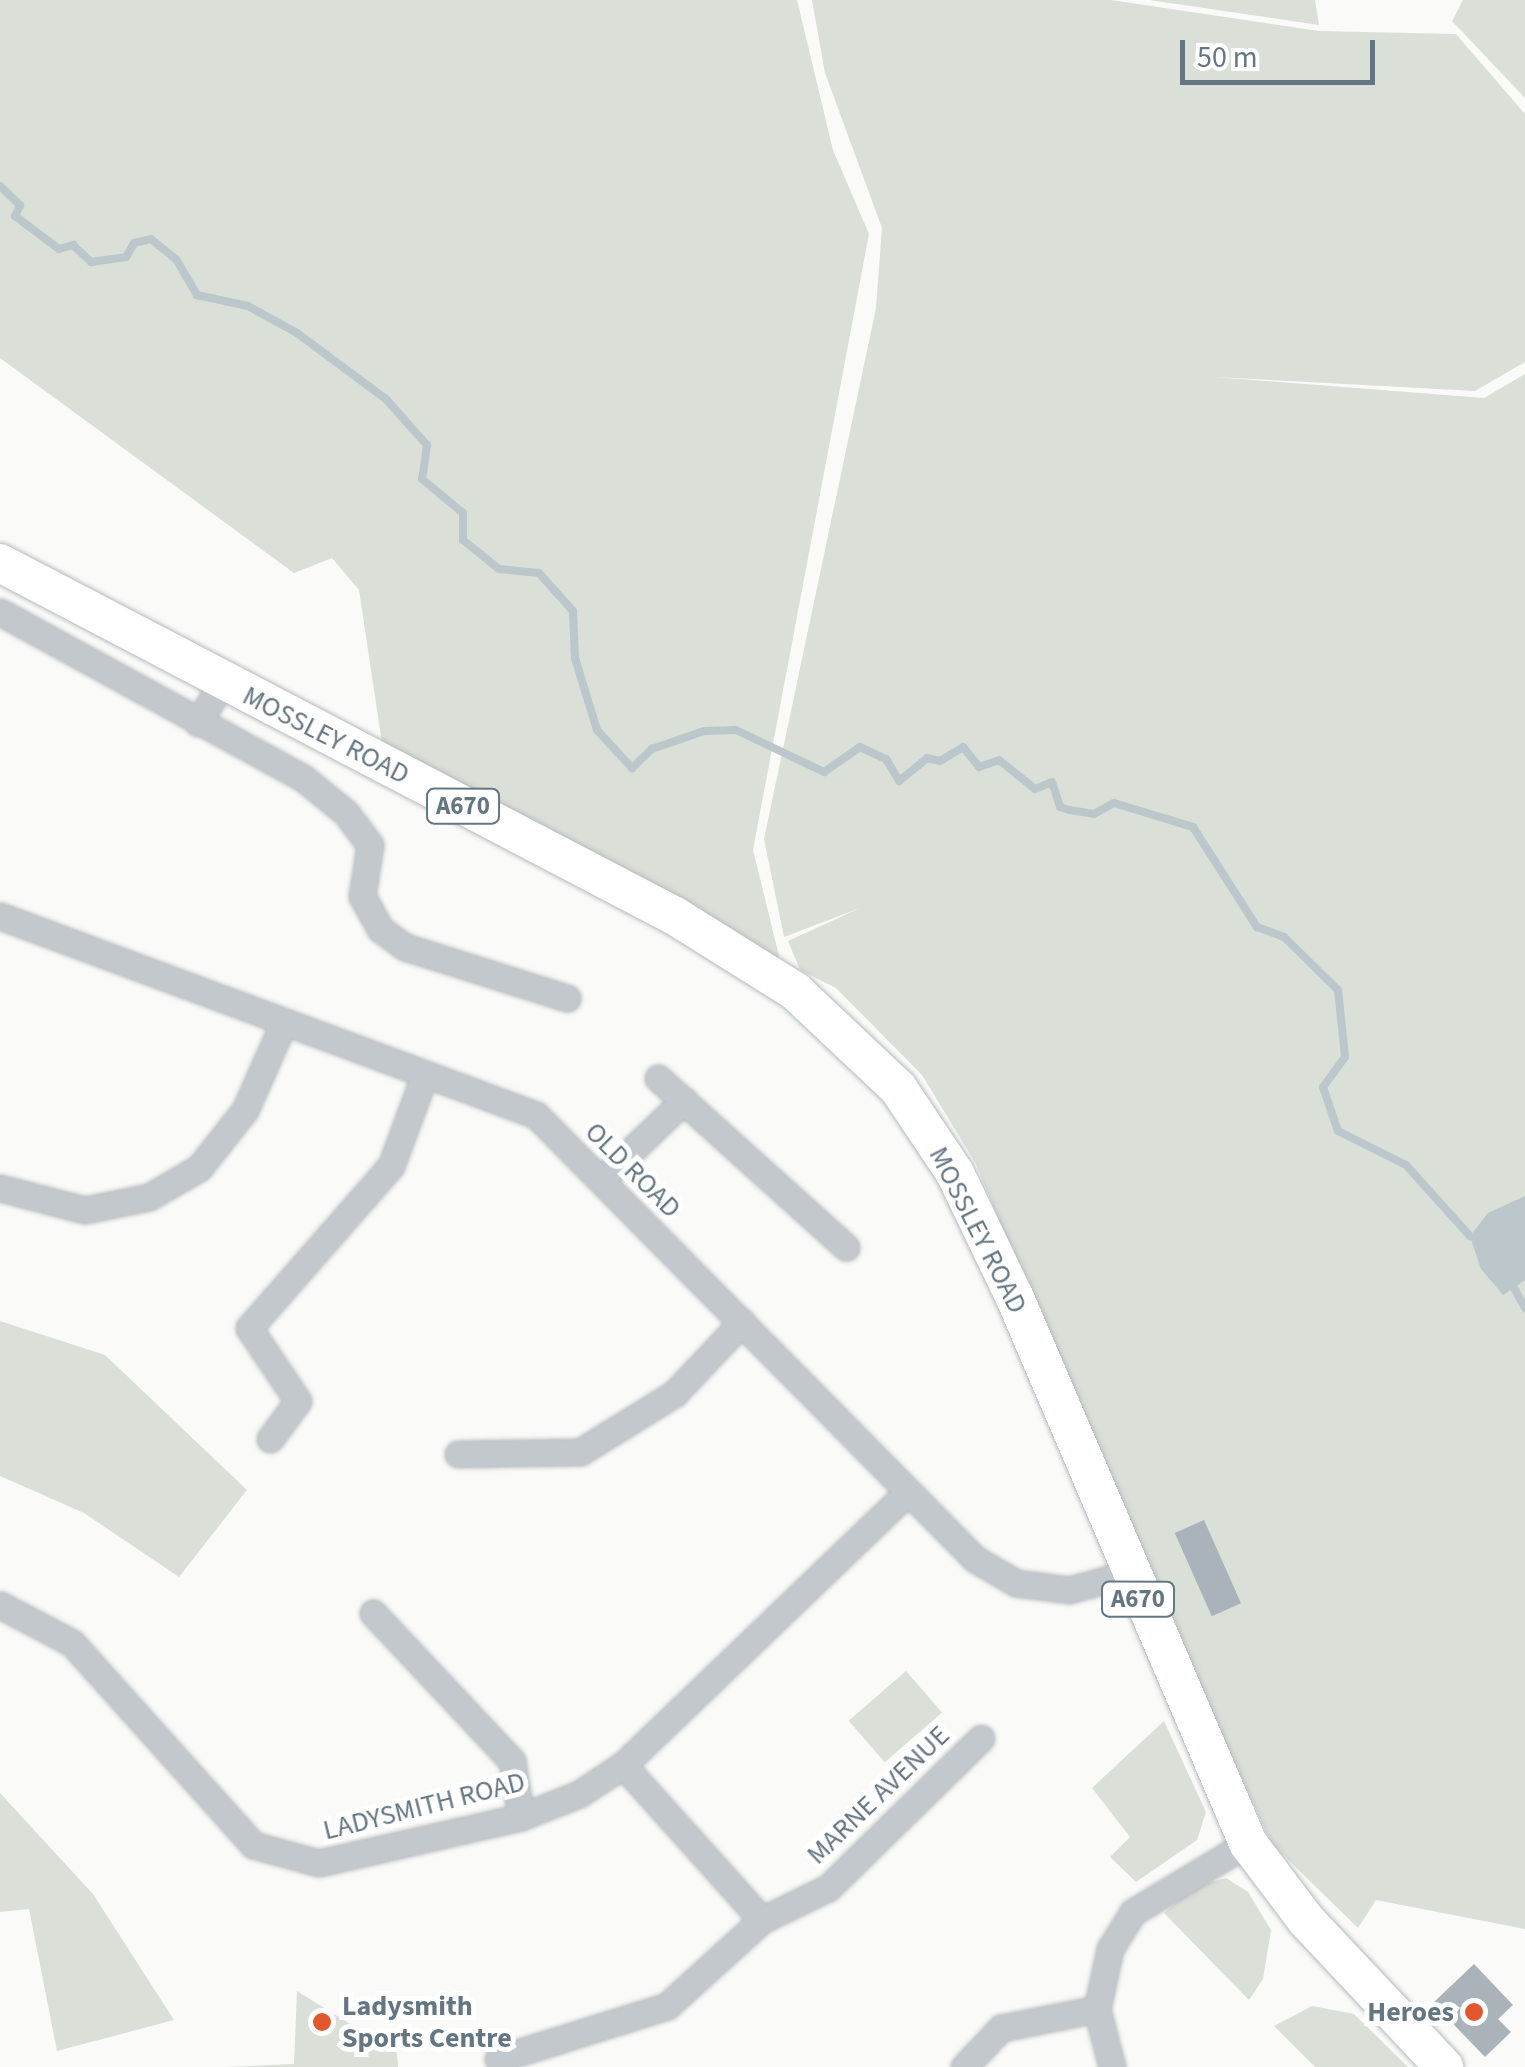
<!DOCTYPE html>
<style>
body{margin:0}
#map{position:relative;width:1525px;height:2067px;overflow:hidden;background:#fafaf8;font-family:"Source Sans 3",sans-serif}
div>[style]{position:absolute}
.green>*{inset:0;background:#dadfd7;transform-origin:0 0}
.water>*{inset:0;background:#bbc7cb}
.stream>*{height:8px;margin:-4px;padding:0 4px;transform-origin:4px;border-radius:4px;background:#bbc7cb}
.building>*{inset:0;background:#aab3b9;transform-origin:0 0}
.roads{filter:drop-shadow(0 0 2px #b5babe) drop-shadow(0 0 2px #b5babe)}
.street>*{height:25px;margin:-12.5px;padding:0 12.5px;transform-origin:12.5px;border-radius:12.5px;background:#c3c8cc}
.primary>*{height:38px;margin:-19px;padding:0 19px;transform-origin:19px;border-radius:19px;background:#fff}
.dots>*{width:28px;height:28px;translate:-50% -50%;box-sizing:border-box;border:5px solid #fff;border-radius:50%}
span{translate:-50% -50%;white-space:nowrap;text-align:center;line-height:1.15;-webkit-text-stroke:10px #fff;paint-order:stroke}
.shield-label span{padding:2px 8px;background:#fff;border:2px solid;border-radius:8px;-webkit-text-stroke-width:0}
.shield-label{font-size:25px;color:#657683;font-weight:700}
.street-label{font-size:28px;color:#657683}
.poi-label{font-size:28px;color:#657683;font-weight:700}
.left{translate:0 -50%;text-align:left}
.right{translate:-100% -50%;text-align:right}
.scale{position:absolute;left:1180px;top:40px;width:195px;height:45px;box-sizing:border-box;border:5px solid #657683;border-top:0;padding-left:12px;font-size:30px;line-height:35px;white-space:nowrap;color:#657683;-webkit-text-stroke:8px #fff;paint-order:stroke}
</style>
<div id="map">
<div class="green">
<div style="clip-path:polygon(0 0,797px 0,833px 150px,869px 234px,753px 850px,781px 964px,383px 750px,359px 590px,332px 558px,294px 573px,0 358px)"></div>
<div style="clip-path:polygon(812px 0,1111px 0,1319px 31px,1456px 34px,1525px 114px,1525px 362px,1475px 391px,1214px 377px,1484px 398px,1525px 374px,1525px 1929px,1376px 1900px,1358px 1928px,1272px 1844px,1113px 1500px,976px 1164px,922px 1075px,836px 988px,800px 970px,788px 941px,860px 908px,784px 937px,764px 839px,876px 308px,882px 228px,825px 73px)"></div>
<div style="clip-path:polygon(1149px 0,1315px 0,1319px 25px)"></div>
<div style="clip-path:polygon(1463px 0,1525px 0,1525px 98px,1452px 21px)"></div>
<div style="clip-path:polygon(0 1321px,105px 1355px,247px 1490px,179px 1577px,84px 1513px,0 1476px)"></div>
<div style="left:906px;top:1671px;width:55px;height:76px;rotate:49deg"></div>
<div style="clip-path:polygon(1164px 1721px,1206px 1812px,1197px 1840px,1136px 1882px,1110px 1857px,1130px 1837px,1092px 1788px)"></div>
<div style="clip-path:polygon(0 1793px,93px 1894px,174px 2020px,57px 2051px,29px 1909px,0 1912px)"></div>
<div style="clip-path:polygon(1226px 1878px,1248px 1892px,1271px 1930px,1263px 1979px,1249px 2000px,1164px 1913px,1194px 1887px)"></div>
<div style="clip-path:polygon(297px 1991px,397px 2053px,398px 2067px,225px 2067px,294px 2064px)"></div>
<div style="clip-path:polygon(1312px 2006px,1354px 2014px,1408px 2067px,1315px 2067px,1274px 2026px)"></div>
</div>
<div class="water">
<div style="clip-path:polygon(1525px 1196px,1525px 1280px,1503px 1295px,1481px 1269px,1470px 1236px,1488px 1213px)"></div>
</div>
<div class="stream">
<div style="left:0;top:186px;width:28px;rotate:44deg"></div>
<div style="left:20px;top:205px;width:12px;rotate:114deg"></div>
<div style="left:15px;top:216px;width:55px;rotate:36.9deg"></div>
<div style="left:59px;top:249px;width:15px;rotate:-16deg"></div>
<div style="left:73px;top:245px;width:25px;rotate:43deg"></div>
<div style="left:91px;top:262px;width:35px;rotate:-8deg"></div>
<div style="left:126px;top:257px;width:16px;rotate:-60deg"></div>
<div style="left:134px;top:243px;width:17px;rotate:-13deg"></div>
<div style="left:151px;top:239px;width:32px;rotate:39deg"></div>
<div style="left:176px;top:259px;width:42px;rotate:59.7deg"></div>
<div style="left:197px;top:295px;width:52px;rotate:12.2deg"></div>
<div style="left:248px;top:306px;width:56px;rotate:28.9deg"></div>
<div style="left:297px;top:333px;width:111px;rotate:36.6deg"></div>
<div style="left:386px;top:399px;width:62px;rotate:48.3deg"></div>
<div style="left:427px;top:445px;width:34px;rotate:98deg"></div>
<div style="left:422px;top:479px;width:53px;rotate:39.7deg"></div>
<div style="left:463px;top:513px;width:27px;rotate:90deg"></div>
<div style="left:463px;top:540px;width:46px;rotate:38.9deg"></div>
<div style="left:499px;top:569px;width:40px;rotate:5.7deg"></div>
<div style="left:539px;top:573px;width:51px;rotate:48.2deg"></div>
<div style="left:573px;top:611px;width:47px;rotate:87.6deg"></div>
<div style="left:575px;top:658px;width:75px;rotate:73deg"></div>
<div style="left:597px;top:730px;width:52px;rotate:47.4deg"></div>
<div style="left:632px;top:768px;width:28px;rotate:-44deg"></div>
<div style="left:652px;top:749px;width:55px;rotate:-19.1deg"></div>
<div style="left:704px;top:731px;width:32px;rotate:-2deg"></div>
<div style="left:736px;top:730px;width:98px;rotate:25.5deg"></div>
<div style="left:824px;top:772px;width:44px;rotate:-34.8deg"></div>
<div style="left:860px;top:747px;width:29px;rotate:25deg"></div>
<div style="left:886px;top:759px;width:26px;rotate:59deg"></div>
<div style="left:899px;top:781px;width:36px;rotate:-39deg"></div>
<div style="left:927px;top:758px;width:13px;rotate:13deg"></div>
<div style="left:940px;top:761px;width:27px;rotate:-31deg"></div>
<div style="left:963px;top:747px;width:26px;rotate:51deg"></div>
<div style="left:979px;top:767px;width:21px;rotate:-19deg"></div>
<div style="left:999px;top:760px;width:46px;rotate:38.9deg"></div>
<div style="left:1035px;top:789px;width:18px;rotate:-22deg"></div>
<div style="left:1052px;top:782px;width:26px;rotate:72deg"></div>
<div style="left:1060px;top:807px;width:9px;rotate:18deg"></div>
<div style="left:1069px;top:810px;width:25px;rotate:9deg"></div>
<div style="left:1094px;top:814px;width:23px;rotate:-29deg"></div>
<div style="left:1114px;top:803px;width:83px;rotate:16.9deg"></div>
<div style="left:1193px;top:827px;width:119px;rotate:57.4deg"></div>
<div style="left:1257px;top:927px;width:29px;rotate:20deg"></div>
<div style="left:1284px;top:937px;width:76px;rotate:44.5deg"></div>
<div style="left:1338px;top:990px;width:67px;rotate:84deg"></div>
<div style="left:1345px;top:1057px;width:37px;rotate:126deg"></div>
<div style="left:1323px;top:1087px;width:46px;rotate:71.2deg"></div>
<div style="left:1338px;top:1131px;width:76px;rotate:26.6deg"></div>
<div style="left:1406px;top:1165px;width:96px;rotate:48deg"></div>
<div style="left:1514px;top:1288px;width:23px;rotate:61deg"></div>
</div>
<div class="building">
<div style="left:1204px;top:1520px;width:91px;height:32px;rotate:66deg"></div>
<div style="clip-path:polygon(1474px 1964px,1513px 2005px,1498px 2019px,1511px 2032px,1485px 2057px,1433px 2003px)"></div>
</div>
<div class="roads">
<div class="street">
<div style="left:0;top:612px;width:344px;rotate:28.7deg"></div>
<div style="left:302px;top:777px;width:57px;rotate:39.3deg"></div>
<div style="left:346px;top:813px;width:40px;rotate:53deg"></div>
<div style="left:370px;top:845px;width:52px;rotate:98.9deg"></div>
<div style="left:362px;top:896px;width:38px;rotate:61deg"></div>
<div style="left:380px;top:929px;width:31px;rotate:36deg"></div>
<div style="left:405px;top:947px;width:170px;rotate:17.5deg"></div>
<div style="left:198px;top:723px;width:49px;rotate:-59.2deg"></div>
<div style="left:0;top:916px;width:572px;rotate:20.37deg"></div>
<div style="left:536px;top:1115px;width:624px;rotate:45.32deg"></div>
<div style="left:975px;top:1559px;width:48px;rotate:30.3deg"></div>
<div style="left:1016px;top:1583px;width:53px;rotate:7.5deg"></div>
<div style="left:1069px;top:1590px;width:61px;rotate:-15.2deg"></div>
<div style="left:658px;top:1078px;width:253px;rotate:42deg"></div>
<div style="left:601px;top:1180px;width:115px;rotate:-43.9deg"></div>
<div style="left:0;top:1188px;width:88px;rotate:14.5deg"></div>
<div style="left:85px;top:1210px;width:65px;rotate:-11.5deg"></div>
<div style="left:149px;top:1197px;width:58px;rotate:-30.1deg"></div>
<div style="left:199px;top:1168px;width:74px;rotate:-51.6deg"></div>
<div style="left:245px;top:1110px;width:96px;rotate:-66.1deg"></div>
<div style="left:270px;top:1439px;width:47px;rotate:-53.6deg"></div>
<div style="left:298px;top:1401px;width:88px;rotate:-123.9deg"></div>
<div style="left:249px;top:1328px;width:215px;rotate:-48.8deg"></div>
<div style="left:391px;top:1166px;width:98px;rotate:-69.7deg"></div>
<div style="left:458px;top:1454px;width:122px;rotate:-0.9deg"></div>
<div style="left:580px;top:1452px;width:110px;rotate:-31.7deg"></div>
<div style="left:674px;top:1394px;width:99px;rotate:-46.6deg"></div>
<div style="left:0;top:1605px;width:81px;rotate:27.8deg"></div>
<div style="left:72px;top:1643px;width:271px;rotate:48.1deg"></div>
<div style="left:253px;top:1845px;width:68px;rotate:15.3deg"></div>
<div style="left:319px;top:1863px;width:207px;rotate:-12.8deg"></div>
<div style="left:521px;top:1817px;width:62px;rotate:-21.6deg"></div>
<div style="left:579px;top:1794px;width:53px;rotate:-33.4deg"></div>
<div style="left:623px;top:1765px;width:390px;rotate:-43.8deg"></div>
<div style="left:373px;top:1613px;width:203px;rotate:46.8deg"></div>
<div style="left:512px;top:1761px;width:57px;rotate:80.9deg"></div>
<div style="left:623px;top:1765px;width:208px;rotate:48.1deg"></div>
<div style="left:762px;top:1920px;width:73px;rotate:-25.9deg"></div>
<div style="left:828px;top:1888px;width:214px;rotate:-44.4deg"></div>
<div style="left:1097px;top:2009px;width:60px;rotate:75.5deg"></div>
<div style="left:498px;top:2059px;width:177px;rotate:-17.4deg"></div>
<div style="left:667px;top:2006px;width:128px;rotate:-42.2deg"></div>
<div style="left:964px;top:2067px;width:54px;rotate:-46.5deg"></div>
<div style="left:1001px;top:2028px;width:98px;rotate:-11.2deg"></div>
<div style="left:1097px;top:2009px;width:61px;rotate:-77.8deg"></div>
<div style="left:1110px;top:1949px;width:44px;rotate:-58.1deg"></div>
<div style="left:1133px;top:1912px;width:134px;rotate:-31deg"></div>
</div>
<div class="primary">
<div style="left:0;top:563px;width:762px;rotate:27.61deg"></div>
<div style="left:675px;top:916px;width:142px;rotate:32deg"></div>
<div style="left:795px;top:991px;width:141px;rotate:43.3deg"></div>
<div style="left:898px;top:1088px;width:102px;rotate:56.2deg"></div>
<div style="left:955px;top:1173px;width:139px;rotate:64.4deg"></div>
<div style="left:1015px;top:1298px;width:593px;rotate:66.85deg"></div>
<div style="left:1248px;top:1843px;width:96px;rotate:53deg"></div>
<div style="left:1306px;top:1920px;width:202px;rotate:46.8deg"></div>
</div>
</div>
<div class="dots">
<div style="left:1474px;top:2012px;background:#e4572e"></div>
<div style="left:322px;top:2022px;background:#e4572e"></div>
</div>
<div class="shield-label">
<span style="left:463px;top:806px">A670</span>
<span style="left:1138px;top:1599px">A670</span>
</div>
<div class="street-label">
<span style="left:326px;top:735px;rotate:27deg">MOSSLEY ROAD</span>
<span style="left:633px;top:1170px;rotate:45deg">OLD ROAD</span>
<span style="left:978px;top:1230px;rotate:63deg">MOSSLEY ROAD</span>
<span style="left:878px;top:1795px;rotate:-44deg">MARNE AVENUE</span>
<span style="left:424px;top:1806px;rotate:-14deg">LADYSMITH ROAD</span>
</div>
<div class="poi-label">
<span class="left" style="left:342px;top:2022px">Ladysmith<br>Sports Centre</span>
<span class="right" style="left:1454px;top:2012px">Heroes</span>
</div>
<div class="scale">50 m</div>
</div>
